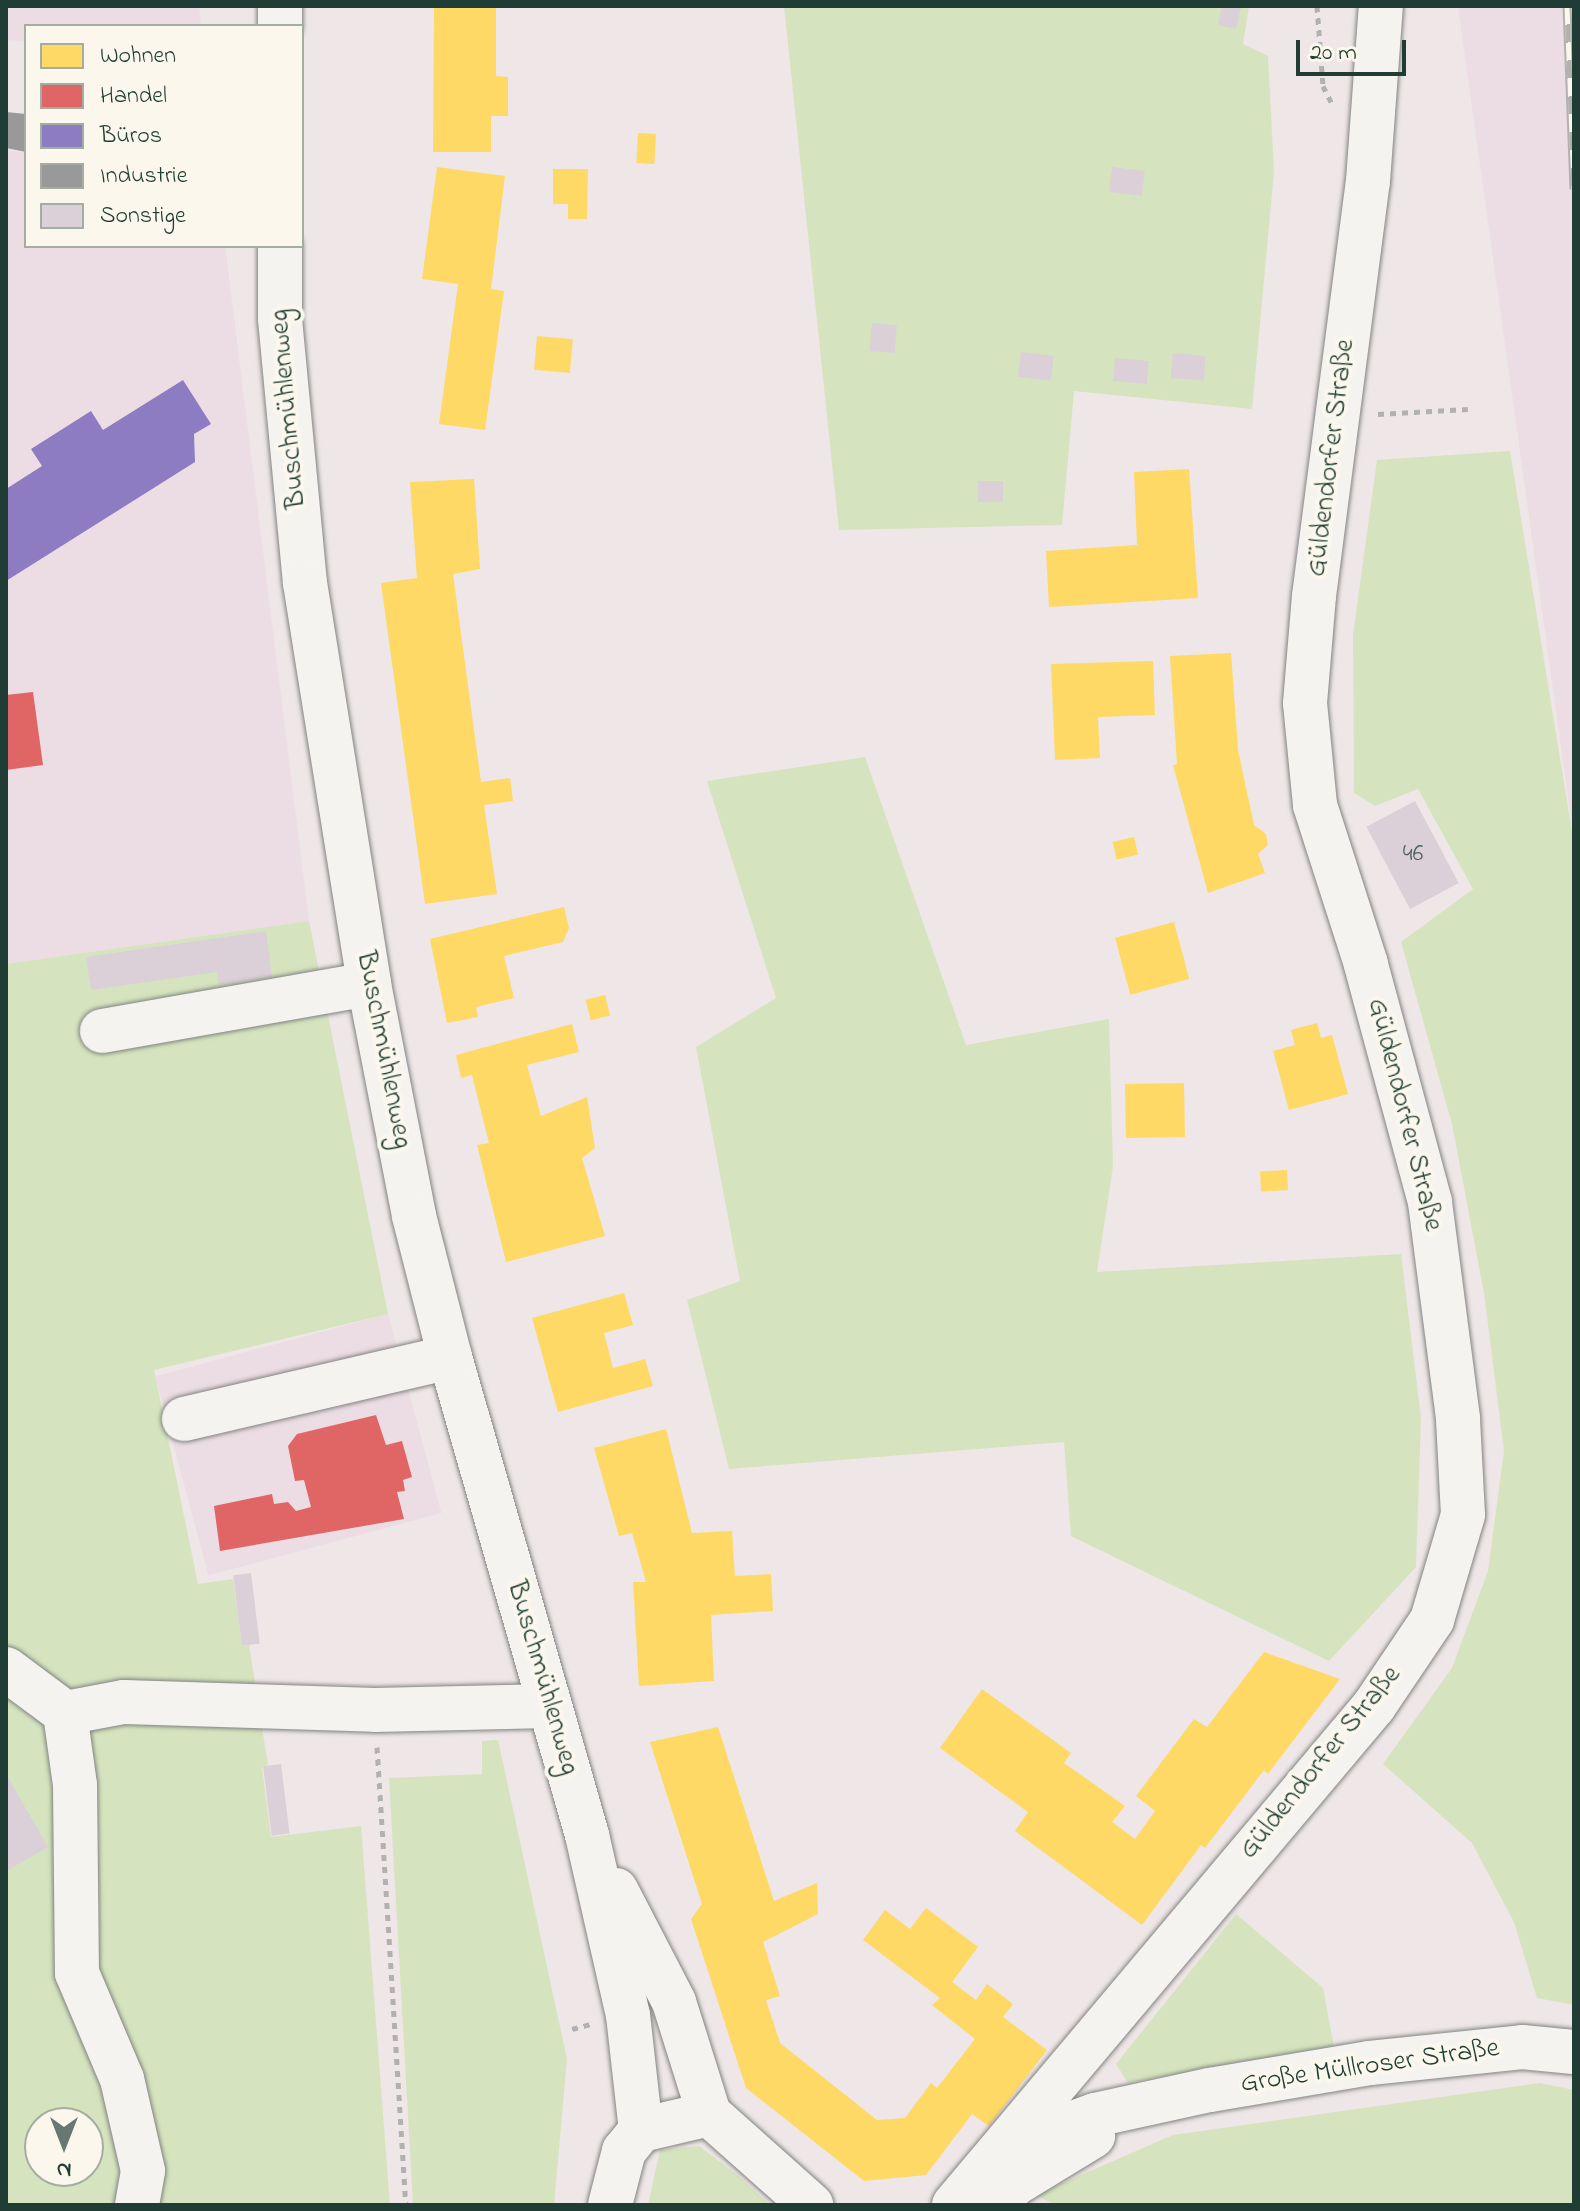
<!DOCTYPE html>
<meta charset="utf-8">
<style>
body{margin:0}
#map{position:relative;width:1580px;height:2211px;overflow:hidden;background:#eee6e7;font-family:"Indie Flower",sans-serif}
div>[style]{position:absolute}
.built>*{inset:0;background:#ecdce4;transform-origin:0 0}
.green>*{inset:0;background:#d5e4be}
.homes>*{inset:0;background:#ffd966;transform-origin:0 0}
.shops>*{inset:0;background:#e06666}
.offices>*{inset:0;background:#8e7cc3}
.industry>*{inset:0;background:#999}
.building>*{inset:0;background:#dbcfd8;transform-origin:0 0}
.path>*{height:5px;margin-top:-2.5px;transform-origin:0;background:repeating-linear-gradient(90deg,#b1b2b0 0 6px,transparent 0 12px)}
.roads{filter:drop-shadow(0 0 2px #828482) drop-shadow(0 0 2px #828482)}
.minor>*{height:44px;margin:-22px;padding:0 22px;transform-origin:22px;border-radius:22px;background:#f5f3f0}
.rail>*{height:9px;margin-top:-4.5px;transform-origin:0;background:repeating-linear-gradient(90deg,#fbf7ec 0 18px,#b1b2b0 0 36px);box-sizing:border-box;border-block:2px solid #b1b2b0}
span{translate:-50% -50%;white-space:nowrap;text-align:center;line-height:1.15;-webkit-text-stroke:8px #fbf7ec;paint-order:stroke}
.number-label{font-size:24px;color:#4e625d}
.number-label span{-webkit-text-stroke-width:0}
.street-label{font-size:28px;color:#1f3d34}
.frame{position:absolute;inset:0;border:8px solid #1f3d34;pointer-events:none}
.legend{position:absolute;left:24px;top:24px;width:280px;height:224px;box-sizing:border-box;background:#fbf7ec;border:2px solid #a3ada2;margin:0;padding:10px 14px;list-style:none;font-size:24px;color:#1f3d34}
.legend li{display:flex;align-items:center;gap:16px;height:40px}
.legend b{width:40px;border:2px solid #a3ada2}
.north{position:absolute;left:24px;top:2107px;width:80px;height:80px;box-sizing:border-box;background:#fbf7ec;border:2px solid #a3ada2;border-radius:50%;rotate:180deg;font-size:22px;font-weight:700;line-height:32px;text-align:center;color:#1f3d34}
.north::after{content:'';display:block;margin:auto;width:28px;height:36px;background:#677873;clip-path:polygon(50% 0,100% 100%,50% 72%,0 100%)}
.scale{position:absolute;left:1296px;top:40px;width:110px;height:36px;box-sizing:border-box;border:4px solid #1f3d34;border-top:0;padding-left:10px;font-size:24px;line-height:28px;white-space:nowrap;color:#1f3d34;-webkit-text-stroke:6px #fbf7ec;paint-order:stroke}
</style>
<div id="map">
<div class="built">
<div style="clip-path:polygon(6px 6px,199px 6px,201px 26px,26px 26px,26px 41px,6px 40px)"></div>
<div style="clip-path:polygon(1458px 6px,1574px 6px,1574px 840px)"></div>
<div style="clip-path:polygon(6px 150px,26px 153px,26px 246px,225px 246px,309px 921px,6px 964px)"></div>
<div style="left:388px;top:1314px;width:206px;height:241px;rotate:75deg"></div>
</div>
<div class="green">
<div style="clip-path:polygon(784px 6px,1249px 6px,1243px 44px,1268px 56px,1274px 172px,1252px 409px,1074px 391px,1062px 525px,839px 530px)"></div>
<div style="clip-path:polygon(1510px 451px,1574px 844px,1574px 2005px,1537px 1998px,1514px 1922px,1472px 1843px,1383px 1764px,1452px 1668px,1488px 1571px,1504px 1451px,1484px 1293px,1452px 1124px,1401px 942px,1473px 889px,1418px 789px,1375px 806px,1354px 793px,1353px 635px,1377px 460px)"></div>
<div style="clip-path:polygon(865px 757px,966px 1045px,1109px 1019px,1113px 1166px,1097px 1272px,1401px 1254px,1421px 1418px,1416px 1567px,1329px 1661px,1071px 1536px,1064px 1442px,729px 1469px,687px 1300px,740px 1281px,696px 1047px,776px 998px,707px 781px)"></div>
<div style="clip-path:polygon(evenodd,309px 921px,388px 1314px,154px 1370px,198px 1584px,233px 1579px,242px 1646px,249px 1645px,268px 1765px,262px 1767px,271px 1837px,361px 1826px,390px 2205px,6px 2205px,6px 964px,309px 921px,40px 2123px,88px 2123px,88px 2171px,40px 2171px,40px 2123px)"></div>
<div style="clip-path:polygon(498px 1740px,567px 2059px,554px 2205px,413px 2205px,389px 1778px,482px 1774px,482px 1741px)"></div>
<div style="clip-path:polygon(1236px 1914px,1323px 1988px,1334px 2047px,1128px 2083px,1116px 2064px)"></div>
<div style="clip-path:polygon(1540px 2083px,1574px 2090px,1574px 2205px,1056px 2205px,1035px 2195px,1173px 2135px)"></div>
<div style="clip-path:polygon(699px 2146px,740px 2177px,770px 2205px,648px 2205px,660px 2150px)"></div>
</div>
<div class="homes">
<div style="clip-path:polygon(434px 6px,496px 6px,496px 76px,508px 77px,508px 116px,491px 116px,491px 152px,433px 152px)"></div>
<div style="left:638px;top:133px;width:18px;height:30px;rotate:3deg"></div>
<div style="clip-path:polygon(437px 167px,505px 176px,491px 289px,504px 291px,485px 430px,439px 424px,458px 284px,422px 279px)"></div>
<div style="clip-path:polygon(553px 169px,588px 169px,587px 219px,568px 219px,568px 204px,553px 204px)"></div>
<div style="left:537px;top:336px;width:36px;height:34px;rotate:5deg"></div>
<div style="clip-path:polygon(1189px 469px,1198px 598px,1049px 607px,1046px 551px,1137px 545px,1134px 472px)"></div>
<div style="clip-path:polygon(474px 479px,480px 569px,453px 574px,481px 782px,510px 778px,513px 801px,484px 805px,497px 894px,425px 904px,381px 583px,417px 578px,410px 482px)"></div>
<div style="clip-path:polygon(1231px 653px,1238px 750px,1254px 825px,1266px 834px,1268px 845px,1258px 854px,1265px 873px,1208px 893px,1173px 765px,1177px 764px,1170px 656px)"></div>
<div style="clip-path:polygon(1153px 661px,1155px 715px,1098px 717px,1100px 758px,1055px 760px,1051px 664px)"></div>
<div style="left:1134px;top:837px;width:18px;height:22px;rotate:77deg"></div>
<div style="clip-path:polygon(564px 907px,569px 928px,563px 942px,504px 956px,514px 998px,476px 1007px,478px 1017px,447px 1023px,430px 939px)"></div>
<div style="left:1174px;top:922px;width:59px;height:61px;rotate:75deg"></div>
<div style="left:605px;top:995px;width:21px;height:20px;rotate:76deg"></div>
<div style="clip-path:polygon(1317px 1023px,1321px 1038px,1332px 1035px,1348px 1094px,1289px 1110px,1273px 1051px,1295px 1045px,1291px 1030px)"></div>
<div style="clip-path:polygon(572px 1024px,579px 1052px,527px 1065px,541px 1116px,587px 1097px,595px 1148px,582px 1158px,605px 1236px,506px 1262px,477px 1145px,489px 1143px,472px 1075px,461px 1078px,456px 1055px)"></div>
<div style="left:1184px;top:1083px;width:54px;height:59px;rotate:89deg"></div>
<div style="left:1287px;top:1170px;width:20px;height:27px;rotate:87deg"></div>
<div style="clip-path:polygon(624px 1293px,633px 1325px,604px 1333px,613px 1368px,645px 1359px,653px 1386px,558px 1412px,532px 1318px)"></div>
<div style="clip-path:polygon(666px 1429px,692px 1533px,732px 1531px,735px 1576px,771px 1574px,773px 1611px,711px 1615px,714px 1681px,639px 1686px,633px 1582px,646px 1582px,632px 1533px,619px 1536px,594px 1448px)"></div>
<div style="clip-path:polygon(1264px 1652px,1340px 1679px,1268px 1774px,1264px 1770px,1205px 1848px,1201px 1845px,1142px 1925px,1015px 1831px,1028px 1812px,940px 1748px,982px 1689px,1071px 1753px,1064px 1763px,1125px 1806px,1112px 1822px,1135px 1839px,1155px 1811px,1136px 1796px,1194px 1719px,1207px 1727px)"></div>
<div style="clip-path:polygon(718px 1727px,774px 1901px,817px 1883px,818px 1914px,763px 1942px,780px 1996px,766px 2000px,780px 2043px,877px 2120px,905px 2118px,931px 2083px,937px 2088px,975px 2039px,932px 2005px,940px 1998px,863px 1940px,885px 1910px,910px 1929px,926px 1908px,978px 1947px,952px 1982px,976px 2000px,987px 1984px,1013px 2004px,1003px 2017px,1047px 2050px,989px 2126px,972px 2114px,926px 2175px,864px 2181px,746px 2088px,691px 1919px,702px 1904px,650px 1742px)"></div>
</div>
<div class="shops">
<div style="clip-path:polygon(33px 692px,43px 765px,6px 770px,6px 695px)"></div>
<div style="clip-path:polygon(376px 1415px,386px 1445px,402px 1441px,412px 1477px,403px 1480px,405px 1491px,397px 1492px,404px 1519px,220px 1551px,214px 1506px,272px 1494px,274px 1504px,288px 1502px,296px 1511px,311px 1507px,304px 1480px,295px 1481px,288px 1446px,297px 1434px)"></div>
</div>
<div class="offices">
<div style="clip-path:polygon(183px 380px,211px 424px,194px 434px,195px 462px,6px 581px,6px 489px,42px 466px,31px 449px,91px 411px,103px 430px)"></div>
</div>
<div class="industry">
<div style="clip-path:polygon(6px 112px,26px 114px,26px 152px,6px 148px)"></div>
</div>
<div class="building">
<div style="clip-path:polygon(1222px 6px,1241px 6px,1236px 29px,1218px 25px)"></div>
<div style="left:1112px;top:167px;width:33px;height:25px;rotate:7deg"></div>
<div style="left:872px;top:323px;width:25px;height:28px;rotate:5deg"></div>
<div style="left:1021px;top:352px;width:33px;height:25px;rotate:7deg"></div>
<div style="left:1173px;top:353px;width:33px;height:25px;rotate:5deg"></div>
<div style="left:1115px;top:358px;width:34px;height:23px;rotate:5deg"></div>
<div style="left:978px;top:481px;width:25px;height:21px"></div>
<div style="left:1415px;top:801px;width:93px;height:55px;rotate:62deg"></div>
<div style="clip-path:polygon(266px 931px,272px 977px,219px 985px,217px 972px,91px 990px,86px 957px)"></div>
<div style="left:251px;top:1573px;width:71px;height:18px;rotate:83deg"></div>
<div style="left:281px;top:1764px;width:70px;height:18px;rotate:83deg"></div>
<div style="clip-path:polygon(6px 1774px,48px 1847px,6px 1871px)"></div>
</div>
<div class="path">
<div style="left:1317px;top:6px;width:80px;rotate:85.7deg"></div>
<div style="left:1323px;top:86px;width:20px;rotate:63deg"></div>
<div style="left:1378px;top:414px;width:90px;rotate:-3.2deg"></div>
<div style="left:377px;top:1747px;width:459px;rotate:86.4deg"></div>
<div style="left:572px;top:2029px;width:20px;rotate:-15deg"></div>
</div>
<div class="roads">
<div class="minor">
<div style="left:280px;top:6px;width:20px;rotate:90deg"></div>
<div style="left:280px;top:246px;width:73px;rotate:90deg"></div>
<div style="left:280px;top:319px;width:265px;rotate:84.6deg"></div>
<div style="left:305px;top:583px;width:406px;rotate:80.9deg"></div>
<div style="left:369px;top:984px;width:236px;rotate:79deg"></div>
<div style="left:414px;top:1216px;width:146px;rotate:75.7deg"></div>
<div style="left:450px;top:1357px;width:497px;rotate:74deg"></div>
<div style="left:587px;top:1835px;width:185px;rotate:77.2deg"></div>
<div style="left:628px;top:2015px;width:116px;rotate:83.6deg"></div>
<div style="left:102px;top:1031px;width:271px;rotate:-10deg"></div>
<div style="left:184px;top:1419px;width:273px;rotate:-13.1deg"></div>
<div style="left:6px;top:1669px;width:74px;rotate:36.7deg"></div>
<div style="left:65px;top:1713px;width:73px;rotate:82.1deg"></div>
<div style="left:75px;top:1785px;width:188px;rotate:89.4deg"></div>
<div style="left:77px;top:1973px;width:115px;rotate:67deg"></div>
<div style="left:122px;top:2079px;width:94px;rotate:77.1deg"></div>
<div style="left:143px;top:2171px;width:35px;rotate:100deg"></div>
<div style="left:65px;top:1713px;width:60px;rotate:-10.6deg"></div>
<div style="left:124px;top:1702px;width:251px;rotate:1.8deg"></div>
<div style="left:375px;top:1710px;width:175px;rotate:-1.3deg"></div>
<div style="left:616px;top:1890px;width:126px;rotate:62.6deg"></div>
<div style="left:674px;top:2002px;width:117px;rotate:72.6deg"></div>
<div style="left:709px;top:2114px;width:137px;rotate:41.7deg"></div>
<div style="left:1004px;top:2148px;width:97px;rotate:-19.9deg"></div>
<div style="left:1095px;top:2115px;width:118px;rotate:-12.3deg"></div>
<div style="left:1210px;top:2090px;width:162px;rotate:-9.6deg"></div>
<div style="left:1370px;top:2063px;width:153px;rotate:-6deg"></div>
<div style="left:1522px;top:2047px;width:52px;rotate:5.5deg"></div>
<div style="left:610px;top:2205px;width:56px;rotate:-75.5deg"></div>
<div style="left:624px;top:2151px;width:27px;rotate:-51deg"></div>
<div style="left:641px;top:2130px;width:70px;rotate:-13.2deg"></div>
<div style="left:954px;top:2205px;width:652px;rotate:-49.91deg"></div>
<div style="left:1374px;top:1706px;width:104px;rotate:-56deg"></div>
<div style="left:1432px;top:1620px;width:109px;rotate:-73.6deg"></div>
<div style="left:1463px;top:1515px;width:97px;rotate:-93deg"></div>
<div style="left:1458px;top:1418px;width:218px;rotate:-97.4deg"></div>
<div style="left:1430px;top:1202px;width:246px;rotate:-105.1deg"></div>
<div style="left:1366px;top:964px;width:167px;rotate:-107.8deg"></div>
<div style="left:1315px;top:805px;width:102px;rotate:-95.6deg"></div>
<div style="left:1305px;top:703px;width:107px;rotate:-85.2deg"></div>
<div style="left:1314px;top:596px;width:418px;rotate:-82.6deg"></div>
<div style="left:1368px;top:181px;width:175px;rotate:-85.8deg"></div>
<div style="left:998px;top:2205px;width:25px;rotate:-53deg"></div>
<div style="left:1013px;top:2185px;width:94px;rotate:-31.5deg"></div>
</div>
</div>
<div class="rail">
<div style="left:1567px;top:6px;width:183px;rotate:87.8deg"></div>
</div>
<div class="number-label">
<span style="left:1413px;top:855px">46</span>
</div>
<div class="street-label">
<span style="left:289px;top:409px;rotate:-95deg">Buschmühlenweg</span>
<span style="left:1332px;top:458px;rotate:-83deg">Güldendorfer Straße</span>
<span style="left:383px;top:1050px;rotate:79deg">Buschmühlenweg</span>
<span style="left:1404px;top:1115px;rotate:76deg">Güldendorfer Straße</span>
<span style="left:542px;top:1678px;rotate:74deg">Buschmühlenweg</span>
<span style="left:1321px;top:1763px;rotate:-51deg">Güldendorfer Straße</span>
<span style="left:1370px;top:2067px;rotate:-8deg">Große Müllroser Straße</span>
</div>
<div class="frame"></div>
<ul class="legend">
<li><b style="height:22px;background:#ffd966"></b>Wohnen</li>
<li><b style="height:22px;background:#e06666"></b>Handel</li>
<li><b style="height:22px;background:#8e7cc3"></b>Büros</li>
<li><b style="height:22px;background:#999"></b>Industrie</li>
<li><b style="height:22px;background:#dbcfd8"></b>Sonstige</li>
</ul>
<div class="north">N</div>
<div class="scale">20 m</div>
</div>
